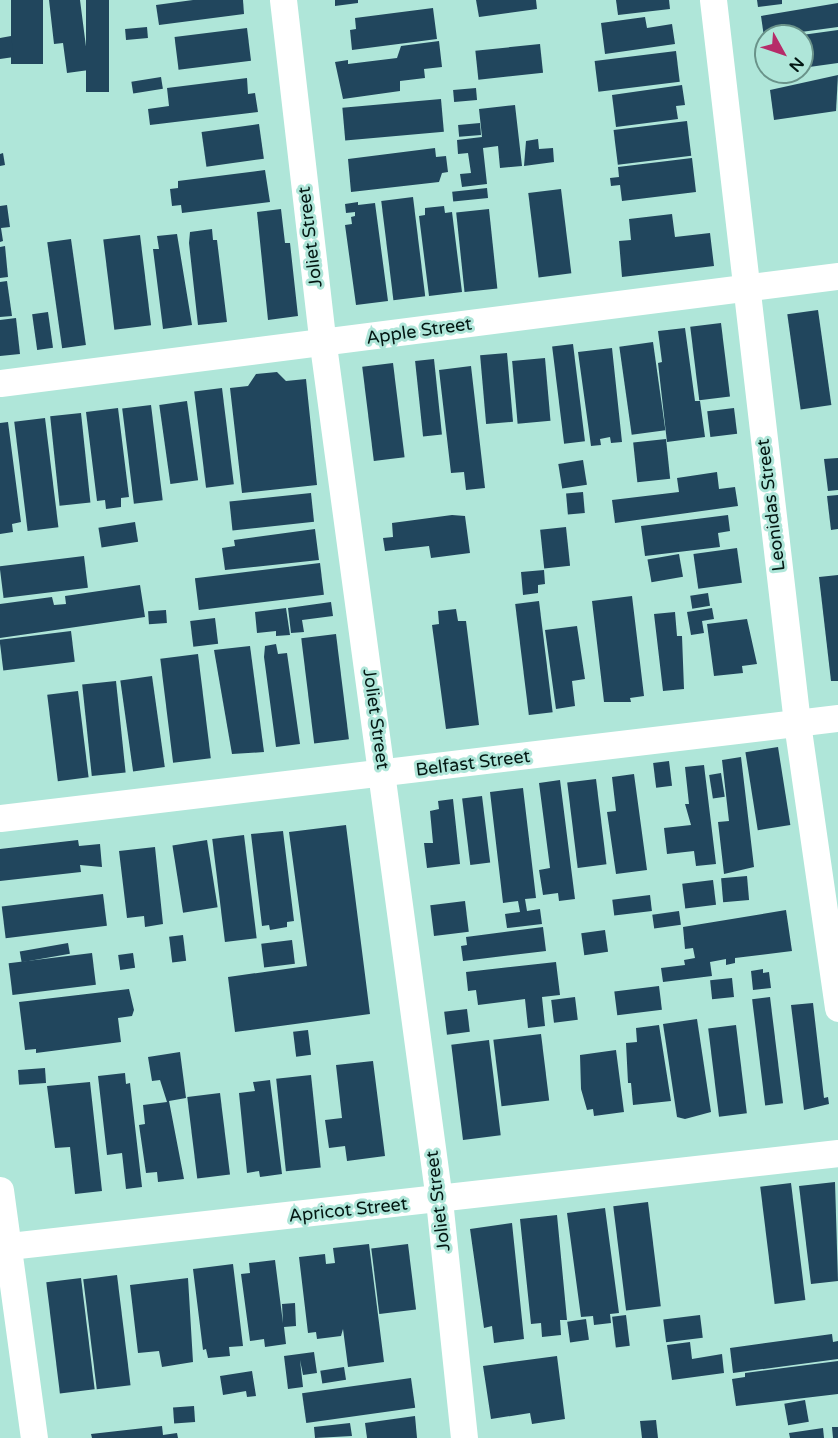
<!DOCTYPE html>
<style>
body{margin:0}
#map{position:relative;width:838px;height:1438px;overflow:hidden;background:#afe6d9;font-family:"Varela Round",sans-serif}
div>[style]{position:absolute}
.building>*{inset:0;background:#21465d;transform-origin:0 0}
.minor>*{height:27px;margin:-13.5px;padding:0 13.5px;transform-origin:13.5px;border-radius:13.5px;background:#fff}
span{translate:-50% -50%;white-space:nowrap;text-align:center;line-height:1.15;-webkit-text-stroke:6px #afe6d9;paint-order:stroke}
.street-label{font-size:18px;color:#031713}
.north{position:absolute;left:754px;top:24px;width:60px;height:60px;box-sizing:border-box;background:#afe6d9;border:2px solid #6a938a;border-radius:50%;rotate:130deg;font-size:16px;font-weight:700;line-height:24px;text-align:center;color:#031713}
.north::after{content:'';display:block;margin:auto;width:21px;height:27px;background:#b62c69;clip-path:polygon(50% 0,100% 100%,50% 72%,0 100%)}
</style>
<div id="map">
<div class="building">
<div style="left:11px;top:0;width:32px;height:64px"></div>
<div style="clip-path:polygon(49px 0,80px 0,89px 70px,67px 73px,63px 43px,54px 44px)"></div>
<div style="left:86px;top:0;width:23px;height:92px"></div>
<div style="clip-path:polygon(193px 0,243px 0,244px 14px,159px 25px,156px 5px)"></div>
<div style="clip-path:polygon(335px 0,358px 0,358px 3px,335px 6px)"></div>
<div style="clip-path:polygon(476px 0,536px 0,537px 9px,479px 17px)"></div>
<div style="clip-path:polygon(616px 0,669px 0,670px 9px,618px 15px)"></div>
<div style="clip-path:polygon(757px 0,782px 0,782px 4px,758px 7px)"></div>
<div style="clip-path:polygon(838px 3px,838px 27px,764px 37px,761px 16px)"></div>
<div style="clip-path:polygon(433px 8px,437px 39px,352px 50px,350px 30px,356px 29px,355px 18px)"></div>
<div style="clip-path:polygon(645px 17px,647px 28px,672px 24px,675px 44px,605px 54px,601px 23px)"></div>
<div style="left:147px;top:27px;width:11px;height:22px;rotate:85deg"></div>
<div style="left:247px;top:28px;width:33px;height:73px;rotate:83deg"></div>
<div style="clip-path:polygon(838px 30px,838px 63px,802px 68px,802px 35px)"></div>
<div style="clip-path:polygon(11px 36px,14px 57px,0 59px,0 38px)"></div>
<div style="clip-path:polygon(439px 41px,442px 67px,424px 69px,425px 78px,400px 81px,400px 91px,343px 99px,335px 62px,348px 60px,348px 64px,397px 58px,401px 46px)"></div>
<div style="left:540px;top:44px;width:29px;height:65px;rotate:84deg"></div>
<div style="left:676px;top:51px;width:31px;height:82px;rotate:83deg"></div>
<div style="clip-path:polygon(838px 75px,836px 111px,774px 120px,770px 90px)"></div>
<div style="left:161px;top:77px;width:12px;height:30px;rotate:81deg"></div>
<div style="clip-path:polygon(247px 78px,248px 94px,255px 93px,258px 112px,150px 125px,148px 109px,169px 106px,167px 88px)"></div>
<div style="clip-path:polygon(682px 85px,685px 105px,676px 106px,678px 119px,616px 127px,612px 95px)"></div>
<div style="left:476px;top:88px;width:12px;height:23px;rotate:85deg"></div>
<div style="left:441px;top:99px;width:33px;height:99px;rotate:85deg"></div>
<div style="clip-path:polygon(515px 105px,522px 166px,500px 168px,498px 146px,483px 148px,487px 184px,462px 187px,460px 174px,471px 173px,468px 153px,458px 154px,457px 140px,482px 137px,479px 109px)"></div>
<div style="left:687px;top:121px;width:35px;height:74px;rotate:83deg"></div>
<div style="left:480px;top:123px;width:12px;height:22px;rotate:85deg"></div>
<div style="left:259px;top:124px;width:35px;height:58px;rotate:82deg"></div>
<div style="clip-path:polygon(538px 139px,539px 149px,553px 148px,554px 162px,524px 166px,526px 141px)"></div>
<div style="clip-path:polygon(435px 148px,436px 157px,446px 156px,448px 172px,442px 173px,439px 182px,351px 192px,348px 159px)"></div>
<div style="clip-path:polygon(3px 153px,5px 165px,0 166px,0 154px)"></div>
<div style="clip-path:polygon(692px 158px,696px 192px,622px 201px,620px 185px,611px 186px,610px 178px,619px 177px,618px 167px)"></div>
<div style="clip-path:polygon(265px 170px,270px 202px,182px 213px,181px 205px,172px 206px,170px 189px,178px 188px,178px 181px)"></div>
<div style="left:487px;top:188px;width:10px;height:35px;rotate:84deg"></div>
<div style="left:561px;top:189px;width:85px;height:33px;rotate:83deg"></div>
<div style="left:413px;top:197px;width:100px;height:32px;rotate:83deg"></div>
<div style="clip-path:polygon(358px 202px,358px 205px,375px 203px,388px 301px,356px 305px,345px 225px,352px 224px,351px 217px,355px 216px,355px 212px,346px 213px,345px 204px)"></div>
<div style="clip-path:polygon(7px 205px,10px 227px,1px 228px,3px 241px,0 242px,0 206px)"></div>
<div style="clip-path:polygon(444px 206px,445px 213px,452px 212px,462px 292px,429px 296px,419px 216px,425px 215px,425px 208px)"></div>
<div style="clip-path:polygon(281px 209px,285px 243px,290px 243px,298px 316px,268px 320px,257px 212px)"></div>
<div style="left:489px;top:209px;width:80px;height:33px;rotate:84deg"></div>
<div style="clip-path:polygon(672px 214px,675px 237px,710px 233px,714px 266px,622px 277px,619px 241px,631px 240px,629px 219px)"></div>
<div style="clip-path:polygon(212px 229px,213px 240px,217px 240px,227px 322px,198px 325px,189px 243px,190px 232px)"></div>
<div style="clip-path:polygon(177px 234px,192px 325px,163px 329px,153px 249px,159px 249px,157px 236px)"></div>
<div style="left:140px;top:235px;width:91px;height:37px;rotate:83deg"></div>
<div style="left:71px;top:239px;width:107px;height:24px;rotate:82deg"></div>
<div style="clip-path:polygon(5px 246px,8px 277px,0 278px,0 247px)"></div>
<div style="clip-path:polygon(7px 281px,12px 316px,0 317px,0 282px)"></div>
<div style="left:818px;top:310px;width:96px;height:31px;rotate:82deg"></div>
<div style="left:48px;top:312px;width:36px;height:16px;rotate:82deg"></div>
<div style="clip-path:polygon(16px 318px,20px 354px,0 356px,0 320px)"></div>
<div style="left:721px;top:323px;width:74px;height:31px;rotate:83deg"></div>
<div style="clip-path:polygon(685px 328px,695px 401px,700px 401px,705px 437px,667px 442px,658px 363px,662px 362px,658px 331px)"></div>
<div style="left:653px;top:342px;width:89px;height:34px;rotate:82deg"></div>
<div style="left:573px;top:344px;width:98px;height:21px;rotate:83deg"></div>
<div style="clip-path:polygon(612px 348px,622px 442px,611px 443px,610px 437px,600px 439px,601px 445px,591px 446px,578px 352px)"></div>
<div style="left:507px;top:353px;width:69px;height:27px;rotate:85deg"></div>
<div style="left:545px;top:358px;width:63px;height:33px;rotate:85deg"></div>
<div style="left:434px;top:359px;width:76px;height:19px;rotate:84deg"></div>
<div style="left:393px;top:363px;width:95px;height:31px;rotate:83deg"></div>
<div style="clip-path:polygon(471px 366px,485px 488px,466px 490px,464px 472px,451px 473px,439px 370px)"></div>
<div style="clip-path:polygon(277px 372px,286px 381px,306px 379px,317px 485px,242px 493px,230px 388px,248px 386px,256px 374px)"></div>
<div style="left:222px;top:388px;width:97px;height:28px;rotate:83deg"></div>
<div style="left:187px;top:401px;width:80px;height:28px;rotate:82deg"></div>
<div style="left:151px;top:405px;width:96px;height:29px;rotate:83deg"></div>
<div style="clip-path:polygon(118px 408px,129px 497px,121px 498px,121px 507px,106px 509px,105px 500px,97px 501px,86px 412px)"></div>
<div style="left:734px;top:408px;width:26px;height:27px;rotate:83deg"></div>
<div style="left:81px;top:413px;width:90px;height:31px;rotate:84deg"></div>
<div style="left:45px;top:418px;width:110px;height:31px;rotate:83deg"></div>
<div style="clip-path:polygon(8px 422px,21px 522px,12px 524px,13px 532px,0 534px,0 423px)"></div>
<div style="left:666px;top:439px;width:40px;height:33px;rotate:84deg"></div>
<div style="clip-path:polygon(838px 458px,838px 490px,828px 491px,824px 459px)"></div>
<div style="left:583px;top:460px;width:25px;height:25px;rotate:81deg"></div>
<div style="clip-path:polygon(717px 472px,719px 489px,735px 487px,738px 506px,615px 523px,612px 500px,679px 492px,677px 478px)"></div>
<div style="left:583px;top:492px;width:21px;height:17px;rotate:85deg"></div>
<div style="left:311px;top:493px;width:29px;height:82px;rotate:84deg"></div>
<div style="clip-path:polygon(838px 495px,838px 529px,831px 530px,827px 496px)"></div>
<div style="clip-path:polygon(452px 515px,465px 516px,470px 553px,431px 558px,429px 546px,385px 551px,383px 538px,393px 537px,392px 523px)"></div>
<div style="clip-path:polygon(728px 515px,730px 531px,718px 533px,720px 547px,645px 556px,641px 526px)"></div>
<div style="left:135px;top:522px;width:20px;height:37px;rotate:81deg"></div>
<div style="left:566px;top:527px;width:39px;height:26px;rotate:84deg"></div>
<div style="clip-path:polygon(315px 529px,319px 560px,225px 570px,222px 548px,235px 546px,234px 540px)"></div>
<div style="left:737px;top:548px;width:35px;height:44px;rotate:82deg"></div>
<div style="left:679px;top:554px;width:23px;height:32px;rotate:80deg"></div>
<div style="left:84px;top:556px;width:32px;height:85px;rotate:83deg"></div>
<div style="left:320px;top:563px;width:32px;height:126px;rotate:83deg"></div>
<div style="clip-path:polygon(544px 570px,545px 584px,538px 585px,538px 593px,523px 595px,521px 572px)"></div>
<div style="clip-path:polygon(838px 575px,838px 681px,831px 681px,819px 577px)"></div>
<div style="clip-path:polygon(140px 585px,145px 617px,0 638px,0 604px,52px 597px,54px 605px,66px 604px,65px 596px)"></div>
<div style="left:708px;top:593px;width:13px;height:18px;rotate:81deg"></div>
<div style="clip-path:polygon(632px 596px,644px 696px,630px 698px,631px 702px,604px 702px,592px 601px)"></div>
<div style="left:539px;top:601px;width:112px;height:24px;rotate:83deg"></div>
<div style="clip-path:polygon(331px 602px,333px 616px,302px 620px,304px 632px,291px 633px,288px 608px)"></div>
<div style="clip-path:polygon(286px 608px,290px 635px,276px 636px,276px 631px,257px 633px,255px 612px)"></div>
<div style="clip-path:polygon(712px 608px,714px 619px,702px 621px,704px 633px,691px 635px,687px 612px)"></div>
<div style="clip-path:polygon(456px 609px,458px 621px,466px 621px,479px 725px,446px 729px,432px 625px,439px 624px,438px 611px)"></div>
<div style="left:166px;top:610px;width:13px;height:18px;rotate:86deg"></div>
<div style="clip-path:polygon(675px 612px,677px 636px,682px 636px,684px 689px,663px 691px,654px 614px)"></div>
<div style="left:215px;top:618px;width:26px;height:25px;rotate:83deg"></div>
<div style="clip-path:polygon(747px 619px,757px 664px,742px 666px,743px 673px,714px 676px,707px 624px)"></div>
<div style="clip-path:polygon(577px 626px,585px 679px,572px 681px,575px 706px,556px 709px,545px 630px)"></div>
<div style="left:71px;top:631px;width:31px;height:72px;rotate:83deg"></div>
<div style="left:336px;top:634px;width:106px;height:35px;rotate:83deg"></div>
<div style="clip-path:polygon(276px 644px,278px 654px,287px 653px,300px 744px,276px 747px,264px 657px,265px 646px)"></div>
<div style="clip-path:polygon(250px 646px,264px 752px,232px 754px,214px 650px)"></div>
<div style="left:198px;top:654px;width:105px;height:38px;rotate:83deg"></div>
<div style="left:152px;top:676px;width:92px;height:32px;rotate:82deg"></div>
<div style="left:116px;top:681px;width:92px;height:34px;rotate:84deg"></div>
<div style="left:78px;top:691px;width:87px;height:31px;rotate:83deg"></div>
<div style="left:778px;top:747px;width:79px;height:33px;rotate:81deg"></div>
<div style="clip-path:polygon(741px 757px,754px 867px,724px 874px,718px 822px,729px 821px,722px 760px)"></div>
<div style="left:669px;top:761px;width:25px;height:16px;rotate:83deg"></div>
<div style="clip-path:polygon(704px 765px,716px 864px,696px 866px,694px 851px,667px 854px,664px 828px,691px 825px,685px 804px,689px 804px,685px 767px)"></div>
<div style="left:721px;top:773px;width:24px;height:12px;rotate:81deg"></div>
<div style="clip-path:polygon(634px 774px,647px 870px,616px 874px,607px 812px,616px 811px,612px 777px)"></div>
<div style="left:596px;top:779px;width:86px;height:29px;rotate:83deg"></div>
<div style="clip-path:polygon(560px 780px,575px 899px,559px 901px,558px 893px,543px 895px,539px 870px,550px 868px,539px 783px)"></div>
<div style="clip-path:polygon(523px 788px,536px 898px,525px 899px,527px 911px,540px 909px,542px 924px,507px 928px,505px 914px,520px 912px,518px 901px,503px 903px,490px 792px)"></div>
<div style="left:482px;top:796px;width:67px;height:20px;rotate:83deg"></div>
<div style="clip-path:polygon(453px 799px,460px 864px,427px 868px,424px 843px,433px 843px,430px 811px,439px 809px,438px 801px)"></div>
<div style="clip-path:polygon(346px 825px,370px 1014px,235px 1032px,228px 977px,307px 966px,289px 832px)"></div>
<div style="clip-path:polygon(283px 831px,294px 921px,287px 922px,287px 927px,270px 930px,269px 925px,262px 926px,251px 834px)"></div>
<div style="left:244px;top:835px;width:104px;height:32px;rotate:83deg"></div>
<div style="clip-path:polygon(78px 840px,79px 846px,100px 844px,102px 867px,80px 865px,81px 872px,0 881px,0 849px)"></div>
<div style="left:207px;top:840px;width:68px;height:35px;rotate:81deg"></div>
<div style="clip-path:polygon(155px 847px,163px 924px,145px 927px,144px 916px,127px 918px,119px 851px)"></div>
<div style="left:747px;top:876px;width:24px;height:26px;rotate:85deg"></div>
<div style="left:713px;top:880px;width:25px;height:31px;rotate:83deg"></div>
<div style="left:103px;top:894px;width:32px;height:102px;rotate:83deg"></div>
<div style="left:650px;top:895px;width:16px;height:38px;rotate:83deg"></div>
<div style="left:465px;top:901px;width:31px;height:35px;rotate:83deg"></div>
<div style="clip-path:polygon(786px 910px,792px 951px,735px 958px,735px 963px,726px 965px,726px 959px,710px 962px,712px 976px,663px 982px,661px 968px,685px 965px,684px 960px,695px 958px,693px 948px,685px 949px,683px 927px)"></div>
<div style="left:679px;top:911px;width:14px;height:27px;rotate:82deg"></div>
<div style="clip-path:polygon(543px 927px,546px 951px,463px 961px,461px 946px,467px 945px,466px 937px)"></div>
<div style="left:605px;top:930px;width:22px;height:24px;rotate:82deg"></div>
<div style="left:183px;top:935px;width:26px;height:14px;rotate:83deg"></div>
<div style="left:292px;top:940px;width:24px;height:31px;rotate:83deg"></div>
<div style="left:68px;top:943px;width:11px;height:49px;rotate:80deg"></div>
<div style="left:92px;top:953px;width:32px;height:84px;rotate:83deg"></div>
<div style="left:133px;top:953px;width:15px;height:15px;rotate:82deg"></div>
<div style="clip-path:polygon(556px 962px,560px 995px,542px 997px,545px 1026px,528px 1028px,525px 999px,478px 1005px,476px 990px,468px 991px,466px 972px)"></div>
<div style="clip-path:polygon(763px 969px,763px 973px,769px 972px,771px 988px,753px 990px,751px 971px)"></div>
<div style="left:732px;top:978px;width:19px;height:22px;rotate:84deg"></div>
<div style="left:659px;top:986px;width:24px;height:45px;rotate:83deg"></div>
<div style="clip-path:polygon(129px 989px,134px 1010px,132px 1016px,118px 1018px,121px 1042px,36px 1053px,36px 1049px,25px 1050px,19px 1002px)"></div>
<div style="left:575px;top:997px;width:23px;height:24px;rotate:83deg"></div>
<div style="left:770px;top:997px;width:107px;height:18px;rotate:83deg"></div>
<div style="clip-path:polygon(813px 1003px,824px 1098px,828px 1097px,829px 1104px,804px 1110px,791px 1005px)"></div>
<div style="left:467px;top:1009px;width:23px;height:23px;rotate:83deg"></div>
<div style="clip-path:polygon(697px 1019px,711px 1112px,685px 1119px,677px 1117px,663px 1024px)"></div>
<div style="clip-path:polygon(659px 1025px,671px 1101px,633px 1105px,631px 1083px,628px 1083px,626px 1043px,637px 1042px,636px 1028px)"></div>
<div style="left:736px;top:1025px;width:89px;height:28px;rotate:83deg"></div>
<div style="left:308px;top:1030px;width:25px;height:15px;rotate:83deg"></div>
<div style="left:541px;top:1034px;width:67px;height:48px;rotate:83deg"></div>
<div style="left:489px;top:1040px;width:96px;height:38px;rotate:83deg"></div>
<div style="clip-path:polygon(616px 1050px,624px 1112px,594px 1116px,593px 1109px,587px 1110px,581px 1089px,580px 1055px)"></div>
<div style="clip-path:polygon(180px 1052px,186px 1098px,169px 1101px,184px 1179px,158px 1182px,157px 1172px,146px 1173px,139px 1125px,145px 1124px,143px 1105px,167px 1102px,160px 1080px,152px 1081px,148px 1057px)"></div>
<div style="clip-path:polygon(373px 1061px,385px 1156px,347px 1161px,345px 1146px,329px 1148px,325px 1120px,342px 1118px,336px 1065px)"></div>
<div style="left:45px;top:1068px;width:15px;height:27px;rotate:86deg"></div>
<div style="clip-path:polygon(125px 1073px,126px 1084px,130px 1083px,142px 1187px,126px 1189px,122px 1153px,107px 1155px,98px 1076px)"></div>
<div style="left:311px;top:1075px;width:93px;height:35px;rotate:84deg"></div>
<div style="clip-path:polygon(270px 1080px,282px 1174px,260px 1177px,259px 1171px,247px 1173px,239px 1093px,255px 1091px,253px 1082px)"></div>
<div style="clip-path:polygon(90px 1082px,102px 1191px,75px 1194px,70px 1147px,55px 1148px,47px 1086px)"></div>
<div style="left:220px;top:1093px;width:82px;height:33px;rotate:83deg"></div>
<div style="clip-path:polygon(835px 1182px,838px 1281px,811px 1284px,799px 1186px)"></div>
<div style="left:791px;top:1183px;width:118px;height:31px;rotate:83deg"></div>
<div style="left:648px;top:1202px;width:105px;height:35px;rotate:83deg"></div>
<div style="clip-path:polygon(605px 1208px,619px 1313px,610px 1314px,611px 1323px,594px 1325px,593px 1316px,581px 1317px,567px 1213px)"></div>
<div style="clip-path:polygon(557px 1215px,567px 1320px,560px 1320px,561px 1335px,542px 1337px,541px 1323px,531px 1324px,520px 1219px)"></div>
<div style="clip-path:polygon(512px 1223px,524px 1339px,494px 1343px,492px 1326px,484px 1328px,470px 1229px)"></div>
<div style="clip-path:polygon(369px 1244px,384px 1362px,348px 1367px,343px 1329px,341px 1336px,317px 1339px,316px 1332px,308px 1333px,299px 1257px,325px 1254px,326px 1264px,335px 1263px,333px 1248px)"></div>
<div style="left:408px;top:1244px;width:66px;height:37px;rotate:83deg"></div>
<div style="clip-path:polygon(275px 1260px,283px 1323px,282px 1304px,295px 1303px,296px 1326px,284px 1327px,286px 1344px,265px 1347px,264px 1339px,250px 1341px,241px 1274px,250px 1273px,249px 1263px)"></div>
<div style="clip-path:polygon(233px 1264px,243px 1346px,229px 1347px,230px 1356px,208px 1358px,206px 1349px,203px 1350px,193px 1269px)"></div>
<div style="left:117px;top:1275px;width:111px;height:34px;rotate:83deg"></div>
<div style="left:81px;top:1278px;width:112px;height:35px;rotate:83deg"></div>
<div style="clip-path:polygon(188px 1278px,193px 1362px,162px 1367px,159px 1351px,138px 1353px,130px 1285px)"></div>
<div style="left:626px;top:1315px;width:31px;height:14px;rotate:83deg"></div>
<div style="left:700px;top:1315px;width:23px;height:37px;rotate:83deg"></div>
<div style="left:586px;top:1319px;width:21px;height:19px;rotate:82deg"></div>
<div style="clip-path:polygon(832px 1334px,833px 1342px,838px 1341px,838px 1359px,733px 1373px,730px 1348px)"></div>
<div style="clip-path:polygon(690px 1342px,692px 1359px,722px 1354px,724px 1373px,672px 1380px,667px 1345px)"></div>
<div style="clip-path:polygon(314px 1352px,317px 1373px,303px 1375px,300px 1360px,303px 1387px,288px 1389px,284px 1356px)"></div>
<div style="clip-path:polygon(557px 1356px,565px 1419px,532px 1424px,530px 1413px,491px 1419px,483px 1366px)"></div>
<div style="clip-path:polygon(838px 1361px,838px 1394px,736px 1406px,732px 1379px,745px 1377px,745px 1373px)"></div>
<div style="left:344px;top:1367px;width:13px;height:24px;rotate:81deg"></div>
<div style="clip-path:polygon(252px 1371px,256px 1396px,247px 1397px,246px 1391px,223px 1395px,220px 1376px)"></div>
<div style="left:411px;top:1378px;width:30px;height:110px;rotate:82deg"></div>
<div style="left:805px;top:1400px;width:22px;height:21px;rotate:80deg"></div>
<div style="left:194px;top:1406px;width:16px;height:21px;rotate:86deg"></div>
<div style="clip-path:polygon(415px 1416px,417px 1438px,367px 1438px,365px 1423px)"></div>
<div style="clip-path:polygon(656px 1420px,658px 1438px,642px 1438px,640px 1421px)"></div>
<div style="clip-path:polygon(350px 1423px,352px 1436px,315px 1438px,314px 1427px)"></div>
<div style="clip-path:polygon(162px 1426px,163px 1435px,177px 1433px,178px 1438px,92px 1438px,91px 1434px)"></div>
<div style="clip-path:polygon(832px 1427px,838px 1427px,838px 1438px,833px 1438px)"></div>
<div style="clip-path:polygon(823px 1428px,824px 1438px,790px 1438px,789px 1433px)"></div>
</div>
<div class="minor">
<div style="left:283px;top:0;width:347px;rotate:83.4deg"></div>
<div style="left:323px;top:345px;width:863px;rotate:82.27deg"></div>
<div style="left:439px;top:1200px;width:239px;rotate:84deg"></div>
<div style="left:713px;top:0;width:728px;rotate:83.37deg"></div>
<div style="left:797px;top:723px;width:288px;rotate:81.8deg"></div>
<div style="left:0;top:383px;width:845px;rotate:-7.28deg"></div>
<div style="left:0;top:818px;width:844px;rotate:-6.81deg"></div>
<div style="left:0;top:1190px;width:250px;rotate:82.2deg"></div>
<div style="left:0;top:1247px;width:843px;rotate:-6.4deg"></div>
</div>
<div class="street-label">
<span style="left:310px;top:237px;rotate:-97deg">Joliet Street</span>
<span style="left:419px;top:331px;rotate:-8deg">Apple Street</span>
<span style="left:771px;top:505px;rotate:-97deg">Leonidas Street</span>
<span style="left:376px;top:719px;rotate:82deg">Joliet Street</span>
<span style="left:473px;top:763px;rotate:-7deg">Belfast Street</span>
<span style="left:438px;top:1201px;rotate:-97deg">Joliet Street</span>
<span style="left:348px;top:1210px;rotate:-6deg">Apricot Street</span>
</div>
<div class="north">N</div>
</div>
